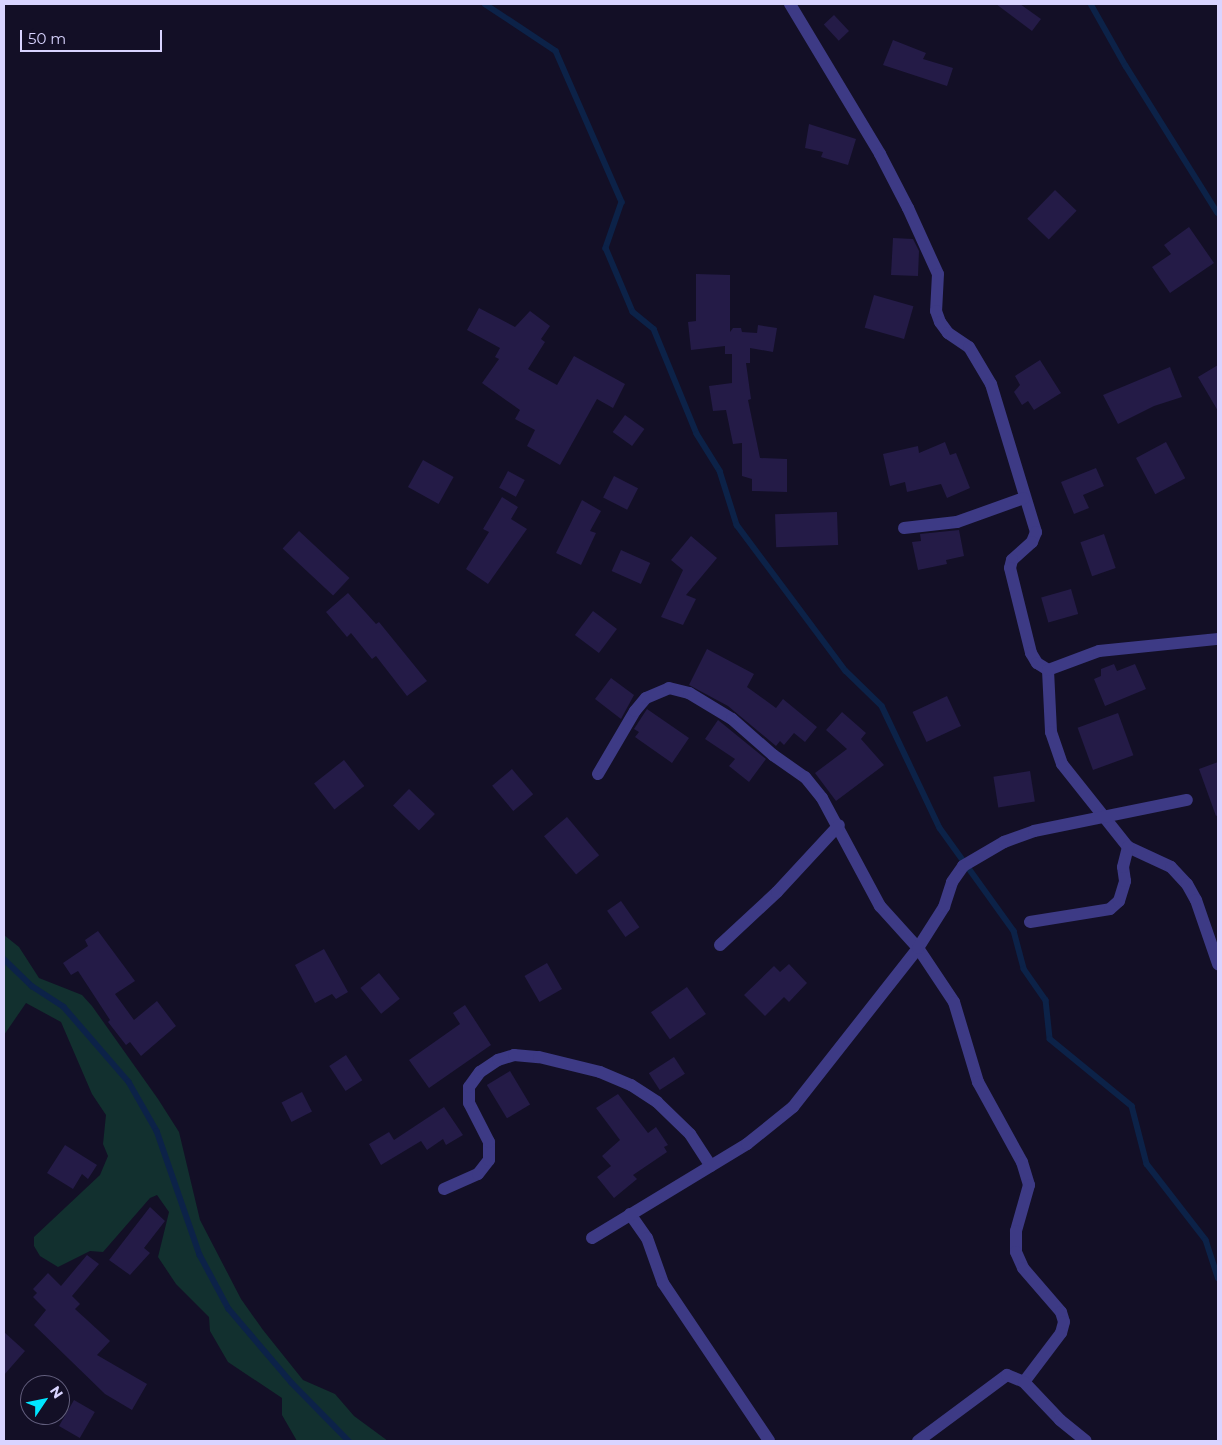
<!DOCTYPE html>
<style>
body{margin:0}
#map{position:relative;width:1222px;height:1445px;overflow:hidden;background:#130f26;font-family:Montserrat,sans-serif}
div>[style]{position:absolute}
.green>*{inset:0;background:#12302f}
.stream>*{height:5.5px;margin:-2.75px;padding:0 2.75px;transform-origin:2.75px;border-radius:2.75px;background:#0c2248}
.building>*{inset:0;background:#241b47;transform-origin:0 0}
.minor>*{height:12px;margin:-6px;padding:0 6px;transform-origin:6px;border-radius:6px;background:#3d3a85}
span{translate:-50% -50%;white-space:nowrap;text-align:center;line-height:1.15;-webkit-text-stroke:5px #130f26;paint-order:stroke}
.frame{position:absolute;inset:0;border:5px solid #d9d4ff;pointer-events:none}
.north{position:absolute;left:20px;top:1375px;width:50px;height:50px;box-sizing:border-box;background:#130f26;border:1px solid #625e7d;border-radius:50%;rotate:56deg;font-size:14px;font-weight:700;line-height:20px;text-align:center;color:#d9d4ff}
.north::after{content:'';display:block;margin:auto;width:18px;height:22px;background:#00e5ff;clip-path:polygon(50% 0,100% 100%,50% 72%,0 100%)}
.scale{position:absolute;left:20px;top:30px;width:142px;height:22px;box-sizing:border-box;border:2px solid #d9d4ff;border-top:0;padding-left:6px;font-size:15px;line-height:18px;white-space:nowrap;color:#d9d4ff;-webkit-text-stroke:4px #130f26;paint-order:stroke}
</style>
<div id="map">
<div class="green">
<div style="clip-path:polygon(4px 935px,19px 947px,39px 978px,82px 995px,92px 1006px,158px 1099px,179px 1132px,200px 1220px,241px 1299px,263px 1330px,303px 1380px,335px 1394px,354px 1416px,388px 1441px,297px 1441px,282px 1415px,282px 1398px,228px 1362px,210px 1331px,209px 1317px,176px 1284px,158px 1257px,169px 1212px,157px 1195px,150px 1198px,103px 1252px,90px 1251px,58px 1267px,40px 1256px,34px 1246px,34px 1237px,100px 1175px,108px 1156px,103px 1144px,106px 1115px,92px 1094px,61px 1022px,26px 1003px,4px 1035px)"></div>
</div>
<div class="stream">
<div style="left:485px;top:4px;width:85px;rotate:33.5deg"></div>
<div style="left:556px;top:51px;width:165px;rotate:66.4deg"></div>
<div style="left:622px;top:202px;width:49px;rotate:109.2deg"></div>
<div style="left:606px;top:248px;width:69px;rotate:67.1deg"></div>
<div style="left:633px;top:312px;width:27px;rotate:39deg"></div>
<div style="left:654px;top:329px;width:113px;rotate:67.7deg"></div>
<div style="left:697px;top:434px;width:44px;rotate:58.1deg"></div>
<div style="left:720px;top:471px;width:57px;rotate:72.5deg"></div>
<div style="left:737px;top:525px;width:182px;rotate:53.3deg"></div>
<div style="left:846px;top:671px;width:50px;rotate:44.2deg"></div>
<div style="left:882px;top:706px;width:135px;rotate:64.6deg"></div>
<div style="left:940px;top:828px;width:127px;rotate:54.3deg"></div>
<div style="left:1014px;top:931px;width:39px;rotate:75deg"></div>
<div style="left:1024px;top:969px;width:38px;rotate:55deg"></div>
<div style="left:1046px;top:1000px;width:39px;rotate:84deg"></div>
<div style="left:1050px;top:1039px;width:106px;rotate:39.3deg"></div>
<div style="left:1132px;top:1106px;width:60px;rotate:75.5deg"></div>
<div style="left:1147px;top:1164px;width:96px;rotate:52.2deg"></div>
<div style="left:1206px;top:1240px;width:40px;rotate:72deg"></div>
<div style="left:1091px;top:4px;width:71px;rotate:60.6deg"></div>
<div style="left:1126px;top:66px;width:173px;rotate:58deg"></div>
<div style="left:4px;top:959px;width:39px;rotate:44deg"></div>
<div style="left:32px;top:986px;width:38px;rotate:33deg"></div>
<div style="left:64px;top:1007px;width:99px;rotate:49.1deg"></div>
<div style="left:129px;top:1082px;width:56px;rotate:60.3deg"></div>
<div style="left:157px;top:1131px;width:131px;rotate:70.9deg"></div>
<div style="left:200px;top:1255px;width:61px;rotate:61.8deg"></div>
<div style="left:229px;top:1309px;width:97px;rotate:49.6deg"></div>
<div style="left:292px;top:1383px;width:81px;rotate:45.5deg"></div>
</div>
<div class="building">
<div style="clip-path:polygon(996px 4px,1020px 4px,1041px 19px,1032px 31px)"></div>
<div style="left:834px;top:15px;width:22px;height:14px;rotate:47deg"></div>
<div style="clip-path:polygon(893px 40px,926px 53px,923px 59px,953px 68px,947px 86px,883px 65px)"></div>
<div style="clip-path:polygon(809px 124px,856px 139px,848px 165px,821px 157px,823px 152px,805px 148px)"></div>
<div style="left:1055px;top:190px;width:30px;height:40px;rotate:44deg"></div>
<div style="clip-path:polygon(1189px 227px,1214px 263px,1170px 293px,1152px 267px,1171px 254px,1164px 245px)"></div>
<div style="clip-path:polygon(893px 238px,913px 239px,919px 251px,918px 276px,891px 275px)"></div>
<div style="clip-path:polygon(696px 274px,730px 275px,730px 332px,733px 328px,741px 328px,742px 332px,757px 333px,758px 325px,777px 328px,773px 352px,750px 348px,750px 363px,746px 363px,751px 399px,748px 400px,760px 458px,787px 459px,787px 492px,752px 491px,752px 479px,742px 476px,742px 443px,733px 444px,726px 410px,713px 411px,709px 386px,732px 383px,732px 354px,725px 354px,725px 346px,691px 350px,688px 322px,696px 321px)"></div>
<div style="left:874px;top:295px;width:41px;height:34px;rotate:16deg"></div>
<div style="clip-path:polygon(479px 308px,515px 327px,530px 311px,550px 326px,541px 339px,545px 342px,528px 369px,557px 385px,574px 356px,625px 384px,613px 408px,597px 399px,560px 465px,527px 446px,535px 430px,515px 419px,520px 410px,482px 383px,499px 359px,495px 357px,500px 348px,467px 330px)"></div>
<div style="clip-path:polygon(1040px 360px,1061px 393px,1034px 410px,1028px 401px,1022px 405px,1014px 392px,1020px 385px,1015px 376px)"></div>
<div style="clip-path:polygon(1218px 365px,1218px 411px,1198px 377px)"></div>
<div style="clip-path:polygon(1170px 367px,1182px 397px,1154px 406px,1118px 424px,1103px 395px)"></div>
<div style="left:625px;top:415px;width:24px;height:21px;rotate:36deg"></div>
<div style="clip-path:polygon(945px 442px,950px 455px,956px 453px,970px 488px,947px 498px,941px 484px,907px 492px,905px 482px,890px 486px,883px 454px,918px 446px,919px 453px)"></div>
<div style="left:1166px;top:442px;width:41px;height:34px;rotate:62deg"></div>
<div style="left:423px;top:460px;width:35px;height:31px;rotate:29deg"></div>
<div style="clip-path:polygon(1096px 468px,1104px 486px,1083px 495px,1089px 508px,1074px 514px,1061px 482px)"></div>
<div style="left:508px;top:471px;width:19px;height:19px;rotate:28deg"></div>
<div style="left:614px;top:476px;width:27px;height:24px;rotate:27deg"></div>
<div style="clip-path:polygon(502px 497px,518px 507px,511px 519px,527px 529px,488px 584px,466px 569px,489px 532px,483px 529px)"></div>
<div style="clip-path:polygon(582px 500px,601px 511px,590px 531px,596px 533px,581px 565px,556px 553px)"></div>
<div style="left:837px;top:512px;width:33px;height:62px;rotate:88deg"></div>
<div style="clip-path:polygon(959px 530px,964px 556px,946px 560px,947px 564px,918px 570px,912px 542px,921px 541px,920px 534px)"></div>
<div style="left:299px;top:531px;width:69px;height:24px;rotate:43deg"></div>
<div style="left:1104px;top:534px;width:36px;height:25px;rotate:71deg"></div>
<div style="clip-path:polygon(691px 536px,717px 558px,686px 595px,696px 599px,683px 625px,661px 617px,683px 570px,671px 560px)"></div>
<div style="left:621px;top:550px;width:32px;height:23px;rotate:24deg"></div>
<div style="left:1071px;top:589px;width:26px;height:31px;rotate:74deg"></div>
<div style="clip-path:polygon(348px 593px,376px 624px,379px 622px,427px 681px,407px 696px,376px 656px,372px 659px,351px 633px,347px 637px,326px 612px)"></div>
<div style="left:593px;top:611px;width:30px;height:30px;rotate:37deg"></div>
<div style="clip-path:polygon(707px 649px,754px 674px,747px 687px,776px 708px,783px 699px,817px 727px,805px 742px,794px 733px,784px 745px,780px 741px,776px 746px,728px 706px,689px 685px)"></div>
<div style="clip-path:polygon(1114px 664px,1117px 671px,1135px 664px,1146px 689px,1105px 706px,1094px 679px,1101px 676px,1101px 669px)"></div>
<div style="clip-path:polygon(611px 678px,634px 695px,621px 719px,595px 699px)"></div>
<div style="left:947px;top:696px;width:33px;height:38px;rotate:65deg"></div>
<div style="clip-path:polygon(647px 709px,689px 738px,672px 763px,635px 737px,639px 732px,634px 729px)"></div>
<div style="clip-path:polygon(842px 712px,866px 733px,861px 739px,884px 765px,836px 801px,815px 773px,847px 749px,826px 730px)"></div>
<div style="left:1118px;top:713px;width:45px;height:43px;rotate:70deg"></div>
<div style="clip-path:polygon(718px 720px,766px 759px,749px 782px,729px 766px,735px 759px,705px 739px)"></div>
<div style="left:344px;top:760px;width:33px;height:38px;rotate:52deg"></div>
<div style="clip-path:polygon(1218px 762px,1218px 815px,1216px 816px,1199px 769px)"></div>
<div style="left:512px;top:769px;width:33px;height:26px;rotate:50deg"></div>
<div style="left:1030px;top:771px;width:31px;height:37px;rotate:81deg"></div>
<div style="left:409px;top:789px;width:36px;height:23px;rotate:44deg"></div>
<div style="left:567px;top:817px;width:50px;height:30px;rotate:50deg"></div>
<div style="left:621px;top:901px;width:32px;height:17px;rotate:55deg"></div>
<div style="clip-path:polygon(98px 931px,135px 981px,115px 994px,134px 1020px,157px 1001px,176px 1026px,141px 1056px,130px 1042px,126px 1045px,108px 1022px,110px 1020px,78px 971px,71px 975px,63px 963px,88px 946px,85px 940px)"></div>
<div style="clip-path:polygon(324px 949px,348px 992px,336px 999px,332px 994px,315px 1003px,295px 965px)"></div>
<div style="left:547px;top:963px;width:30px;height:26px;rotate:60deg"></div>
<div style="clip-path:polygon(789px 964px,807px 983px,789px 1002px,784px 997px,765px 1016px,744px 995px,774px 966px,780px 972px)"></div>
<div style="left:379px;top:973px;width:33px;height:24px;rotate:51deg"></div>
<div style="left:687px;top:987px;width:33px;height:44px;rotate:55deg"></div>
<div style="clip-path:polygon(465px 1005px,491px 1045px,429px 1088px,409px 1060px,460px 1024px,453px 1013px)"></div>
<div style="left:346px;top:1055px;width:30px;height:20px;rotate:57deg"></div>
<div style="left:674px;top:1057px;width:20px;height:30px;rotate:57deg"></div>
<div style="left:510px;top:1071px;width:39px;height:27px;rotate:59deg"></div>
<div style="left:302px;top:1092px;width:22px;height:23px;rotate:63deg"></div>
<div style="clip-path:polygon(618px 1094px,648px 1133px,656px 1127px,668px 1145px,664px 1147px,667px 1152px,633px 1175px,637px 1179px,614px 1198px,597px 1177px,611px 1166px,602px 1156px,620px 1140px,596px 1108px)"></div>
<div style="clip-path:polygon(444px 1107px,463px 1135px,446px 1145px,443px 1139px,427px 1150px,421px 1141px,381px 1165px,369px 1144px,389px 1132px,394px 1140px)"></div>
<div style="clip-path:polygon(65px 1145px,97px 1165px,88px 1179px,82px 1174px,73px 1189px,47px 1173px)"></div>
<div style="clip-path:polygon(150px 1207px,165px 1221px,144px 1248px,150px 1253px,130px 1275px,109px 1260px)"></div>
<div style="clip-path:polygon(87px 1255px,99px 1264px,72px 1296px,80px 1304px,75px 1309px,110px 1341px,97px 1355px,147px 1384px,132px 1410px,105px 1394px,34px 1325px,46px 1310px,33px 1297px,37px 1293px,33px 1289px,48px 1273px,61px 1286px)"></div>
<div style="clip-path:polygon(4px 1332px,25px 1351px,4px 1375px)"></div>
<div style="left:74px;top:1400px;width:24px;height:30px;rotate:30deg"></div>
</div>
<div class="minor">
<div style="left:790px;top:4px;width:175px;rotate:59deg"></div>
<div style="left:880px;top:154px;width:61px;rotate:62.6deg"></div>
<div style="left:908px;top:208px;width:72px;rotate:65.6deg"></div>
<div style="left:938px;top:274px;width:37px;rotate:93deg"></div>
<div style="left:936px;top:311px;width:12px;rotate:70deg"></div>
<div style="left:940px;top:322px;width:14px;rotate:54deg"></div>
<div style="left:948px;top:333px;width:25px;rotate:34deg"></div>
<div style="left:969px;top:347px;width:43px;rotate:59.3deg"></div>
<div style="left:991px;top:384px;width:155px;rotate:73.1deg"></div>
<div style="left:1036px;top:532px;width:11px;rotate:112deg"></div>
<div style="left:1032px;top:542px;width:27px;rotate:138deg"></div>
<div style="left:1012px;top:560px;width:8px;rotate:104deg"></div>
<div style="left:1010px;top:568px;width:88px;rotate:76.1deg"></div>
<div style="left:1031px;top:653px;width:12px;rotate:59deg"></div>
<div style="left:1037px;top:663px;width:13px;rotate:32deg"></div>
<div style="left:1048px;top:670px;width:62px;rotate:87.2deg"></div>
<div style="left:1051px;top:732px;width:34px;rotate:71deg"></div>
<div style="left:1062px;top:764px;width:106px;rotate:51.5deg"></div>
<div style="left:1128px;top:847px;width:47px;rotate:24.9deg"></div>
<div style="left:1171px;top:867px;width:23px;rotate:47deg"></div>
<div style="left:1187px;top:884px;width:18px;rotate:61deg"></div>
<div style="left:1196px;top:900px;width:68px;rotate:71deg"></div>
<div style="left:904px;top:528px;width:53px;rotate:-6.5deg"></div>
<div style="left:957px;top:522px;width:71px;rotate:-19.7deg"></div>
<div style="left:1048px;top:670px;width:54px;rotate:-20.4deg"></div>
<div style="left:1099px;top:651px;width:120px;rotate:-5.8deg"></div>
<div style="left:598px;top:774px;width:73px;rotate:-59.6deg"></div>
<div style="left:635px;top:711px;width:17px;rotate:-50deg"></div>
<div style="left:646px;top:698px;width:25px;rotate:-23deg"></div>
<div style="left:669px;top:688px;width:21px;rotate:14deg"></div>
<div style="left:689px;top:693px;width:50px;rotate:31.2deg"></div>
<div style="left:732px;top:719px;width:55px;rotate:41.3deg"></div>
<div style="left:773px;top:755px;width:39px;rotate:35deg"></div>
<div style="left:805px;top:777px;width:27px;rotate:51deg"></div>
<div style="left:822px;top:798px;width:123px;rotate:61.8deg"></div>
<div style="left:880px;top:906px;width:57px;rotate:47.9deg"></div>
<div style="left:918px;top:948px;width:65px;rotate:56.3deg"></div>
<div style="left:954px;top:1002px;width:84px;rotate:73.3deg"></div>
<div style="left:978px;top:1082px;width:91px;rotate:61.2deg"></div>
<div style="left:1022px;top:1162px;width:24px;rotate:73deg"></div>
<div style="left:1029px;top:1185px;width:48px;rotate:105.8deg"></div>
<div style="left:1016px;top:1231px;width:21px;rotate:90deg"></div>
<div style="left:1016px;top:1252px;width:17px;rotate:66deg"></div>
<div style="left:1023px;top:1268px;width:58px;rotate:49.2deg"></div>
<div style="left:1061px;top:1312px;width:10px;rotate:73deg"></div>
<div style="left:1064px;top:1322px;width:11px;rotate:105deg"></div>
<div style="left:1061px;top:1333px;width:61px;rotate:127.1deg"></div>
<div style="left:1030px;top:922px;width:81px;rotate:-9.2deg"></div>
<div style="left:1110px;top:909px;width:12px;rotate:-42deg"></div>
<div style="left:1119px;top:901px;width:21px;rotate:-73deg"></div>
<div style="left:1125px;top:881px;width:14px;rotate:-98deg"></div>
<div style="left:1123px;top:867px;width:21px;rotate:-76deg"></div>
<div style="left:720px;top:945px;width:78px;rotate:-42.9deg"></div>
<div style="left:777px;top:892px;width:91px;rotate:-47.2deg"></div>
<div style="left:444px;top:1189px;width:37px;rotate:-24deg"></div>
<div style="left:478px;top:1174px;width:18px;rotate:-52deg"></div>
<div style="left:489px;top:1160px;width:18px;rotate:-90deg"></div>
<div style="left:489px;top:1142px;width:44px;rotate:-117.1deg"></div>
<div style="left:469px;top:1103px;width:16px;rotate:-90deg"></div>
<div style="left:469px;top:1087px;width:19px;rotate:-54deg"></div>
<div style="left:480px;top:1072px;width:22px;rotate:-34deg"></div>
<div style="left:498px;top:1060px;width:17px;rotate:-17deg"></div>
<div style="left:514px;top:1055px;width:25px;rotate:5deg"></div>
<div style="left:539px;top:1057px;width:63px;rotate:13.8deg"></div>
<div style="left:600px;top:1072px;width:34px;rotate:23deg"></div>
<div style="left:631px;top:1085px;width:31px;rotate:33deg"></div>
<div style="left:657px;top:1102px;width:46px;rotate:44.1deg"></div>
<div style="left:690px;top:1134px;width:38px;rotate:57deg"></div>
<div style="left:630px;top:1214px;width:29px;rotate:55deg"></div>
<div style="left:647px;top:1238px;width:48px;rotate:70.4deg"></div>
<div style="left:663px;top:1283px;width:190px;rotate:56.1deg"></div>
<div style="left:592px;top:1238px;width:181px;rotate:-31.2deg"></div>
<div style="left:747px;top:1144px;width:59px;rotate:-38.8deg"></div>
<div style="left:793px;top:1107px;width:202px;rotate:-51.8deg"></div>
<div style="left:918px;top:948px;width:49px;rotate:-57.6deg"></div>
<div style="left:944px;top:907px;width:26px;rotate:-72deg"></div>
<div style="left:952px;top:882px;width:19px;rotate:-55deg"></div>
<div style="left:963px;top:866px;width:48px;rotate:-30.3deg"></div>
<div style="left:1004px;top:842px;width:32px;rotate:-20deg"></div>
<div style="left:1034px;top:831px;width:156px;rotate:-11.5deg"></div>
<div style="left:918px;top:1441px;width:111px;rotate:-36.6deg"></div>
<div style="left:1007px;top:1375px;width:18px;rotate:22deg"></div>
<div style="left:1024px;top:1382px;width:52px;rotate:46.5deg"></div>
<div style="left:1060px;top:1420px;width:33px;rotate:39deg"></div>
</div>
<div class="frame"></div>
<div class="north">N</div>
<div class="scale">50 m</div>
</div>
